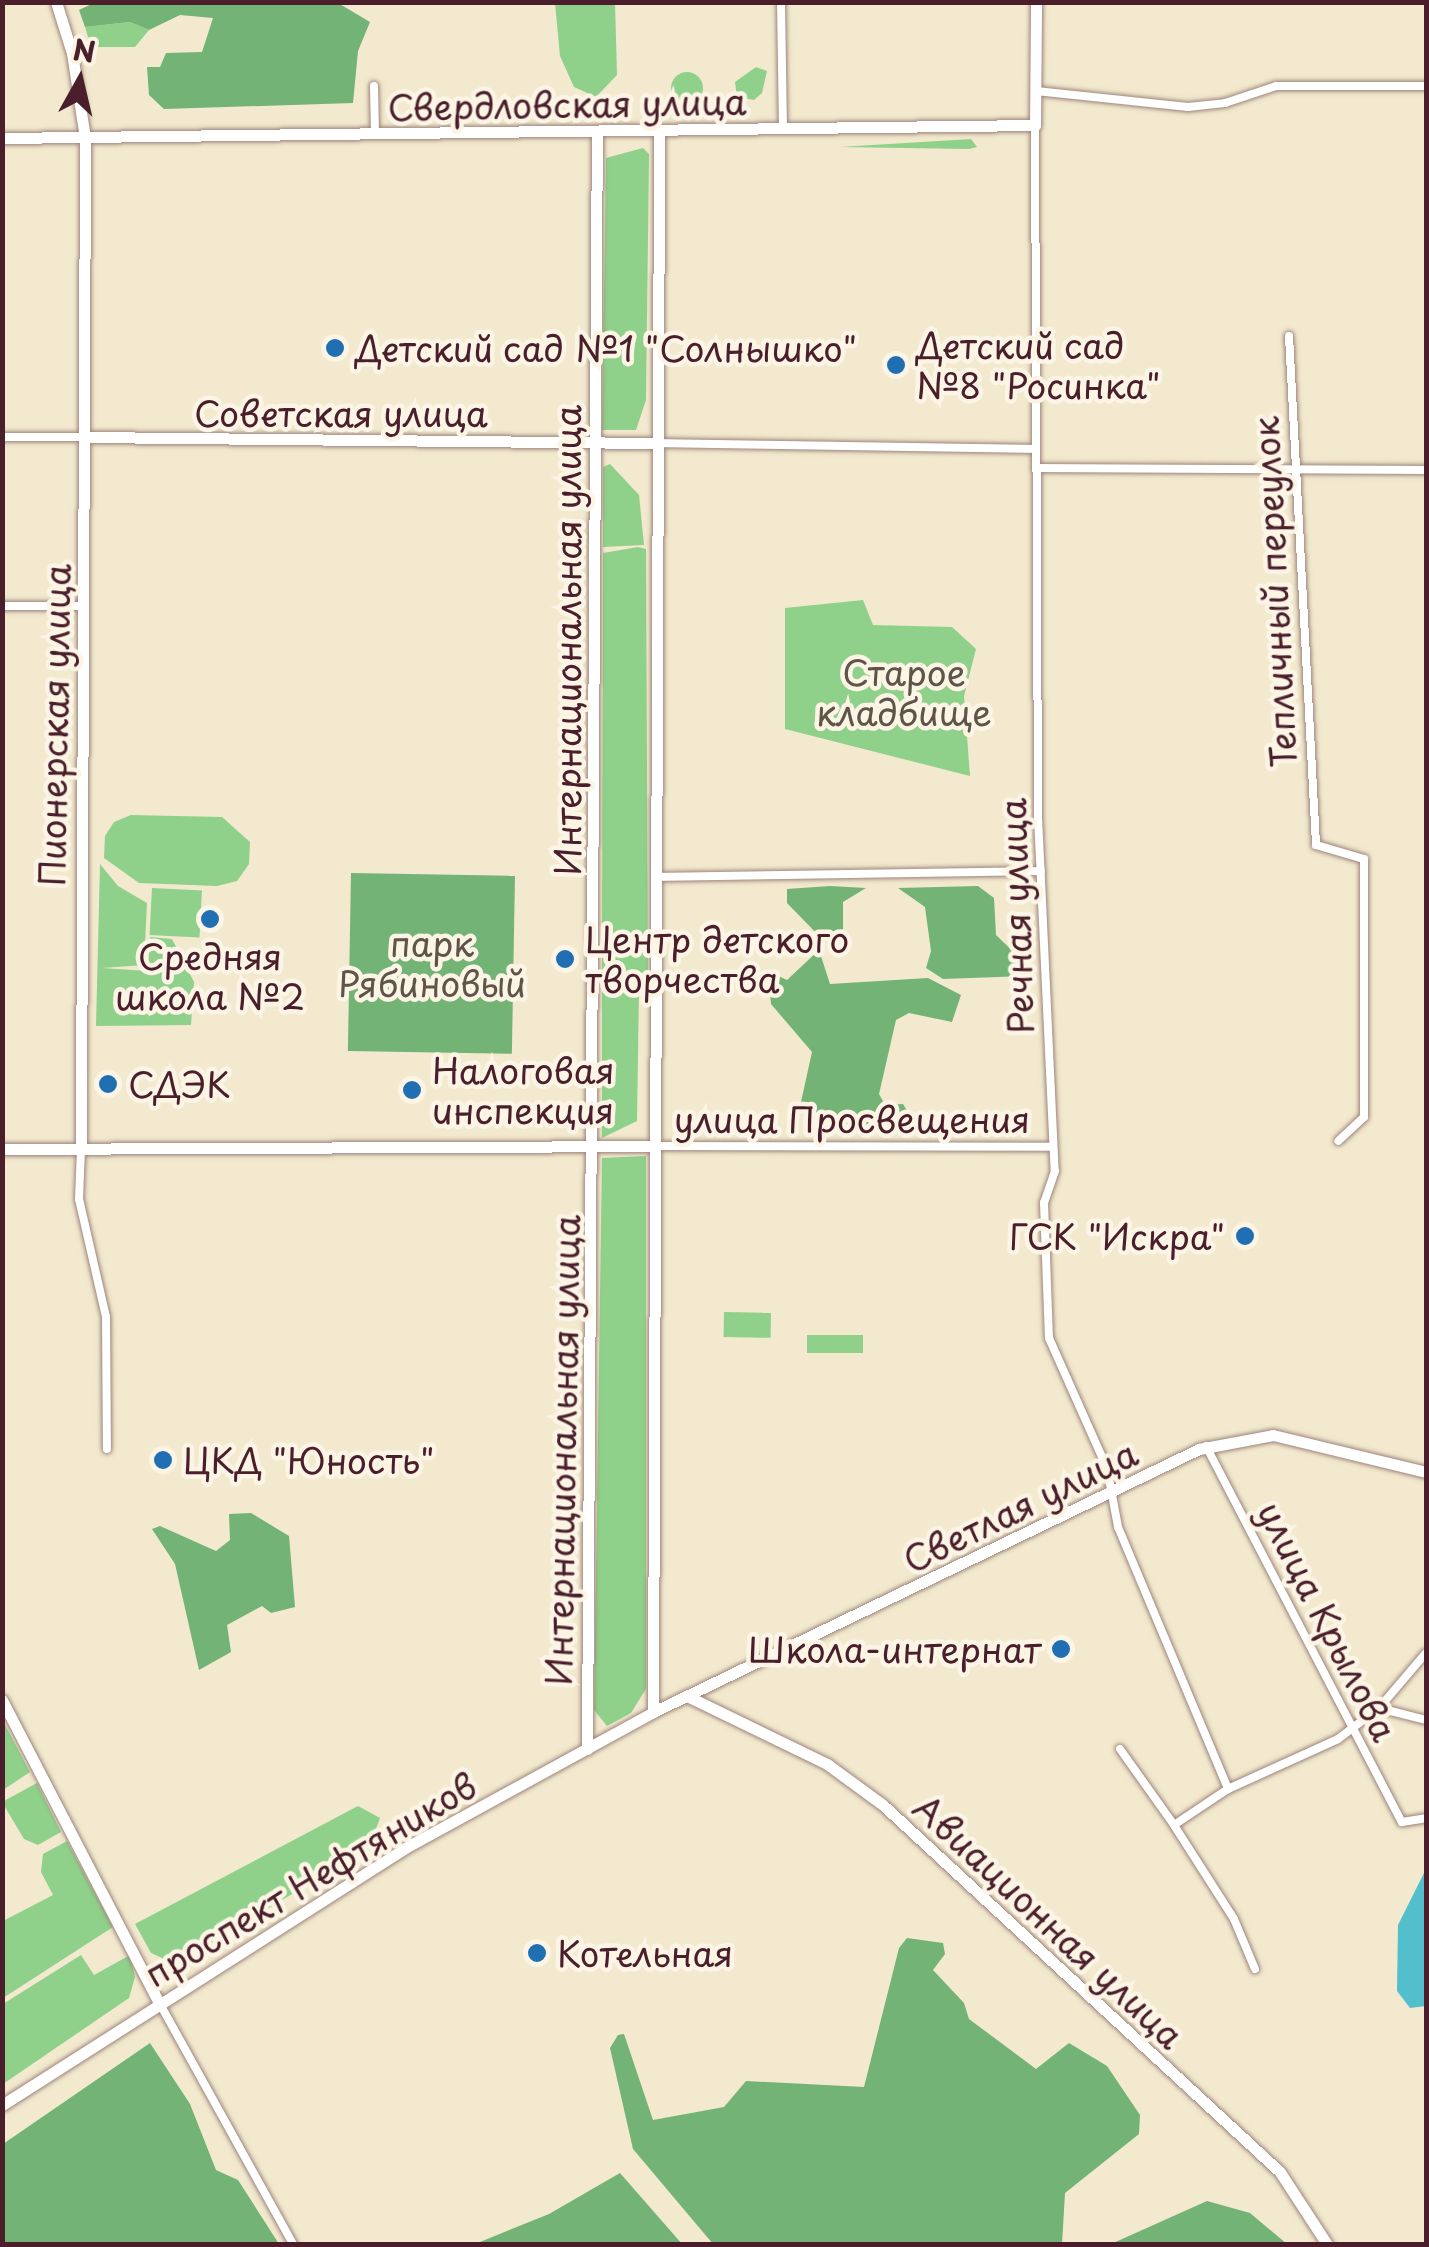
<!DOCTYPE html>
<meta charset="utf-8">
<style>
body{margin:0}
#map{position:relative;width:1429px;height:2247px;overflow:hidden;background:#f2e9ce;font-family:"Playpen Sans",sans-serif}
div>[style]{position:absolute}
.green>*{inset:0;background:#8fd18a;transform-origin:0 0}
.round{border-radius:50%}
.forest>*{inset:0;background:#73b376;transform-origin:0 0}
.water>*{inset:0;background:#53bfcc}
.roads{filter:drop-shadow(0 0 2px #9e847c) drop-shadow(0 0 2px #9e847c)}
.street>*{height:8px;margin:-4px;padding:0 4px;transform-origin:4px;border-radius:4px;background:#fff}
.secondary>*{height:11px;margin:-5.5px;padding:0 5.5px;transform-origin:5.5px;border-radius:5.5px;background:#fff}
.dots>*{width:28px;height:28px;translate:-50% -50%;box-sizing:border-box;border:5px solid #fcf5e5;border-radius:50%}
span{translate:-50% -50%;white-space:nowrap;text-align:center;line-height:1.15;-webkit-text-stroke:9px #fcf5e5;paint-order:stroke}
.street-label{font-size:35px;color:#4a1f2b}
.poi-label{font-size:35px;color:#4a1f2b}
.left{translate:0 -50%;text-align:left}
.right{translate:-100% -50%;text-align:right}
.park-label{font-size:35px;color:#5f5448}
.frame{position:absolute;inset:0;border:5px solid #4a1f2b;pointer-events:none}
.north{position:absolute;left:30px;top:30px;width:100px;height:100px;-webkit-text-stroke:8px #fcf5e5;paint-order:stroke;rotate:8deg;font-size:28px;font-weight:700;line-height:40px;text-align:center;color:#4a1f2b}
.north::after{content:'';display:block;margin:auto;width:35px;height:45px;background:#4a1f2b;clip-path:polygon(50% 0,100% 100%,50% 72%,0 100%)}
</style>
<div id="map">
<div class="green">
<div style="clip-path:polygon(555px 3px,615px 3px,617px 75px,596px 97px,574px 87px,560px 56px)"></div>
<div style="clip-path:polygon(130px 22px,149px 30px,135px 47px,91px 47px,85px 27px)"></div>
<div style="clip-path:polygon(756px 67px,767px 71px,762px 93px,754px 100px,737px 97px,735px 82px)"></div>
<div class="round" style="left:671px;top:72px;width:32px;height:32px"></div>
<div style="clip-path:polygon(971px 139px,977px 147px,969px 149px,840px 147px)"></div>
<div style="clip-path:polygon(643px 148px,649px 154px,646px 400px,636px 430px,602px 430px,606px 158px)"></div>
<div style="clip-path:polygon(610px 464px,639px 495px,644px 545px,603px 547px,603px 467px)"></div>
<div style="clip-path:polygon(638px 547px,646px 549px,648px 974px,602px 972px,603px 553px)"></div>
<div style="clip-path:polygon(863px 600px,873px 625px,952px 627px,976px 649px,964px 696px,970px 776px,785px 729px,785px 608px)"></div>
<div style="clip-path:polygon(131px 815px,222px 817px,250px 842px,249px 864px,237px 881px,217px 886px,139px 883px,104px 858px,105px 836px,114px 822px)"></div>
<div style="clip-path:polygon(100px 864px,118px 886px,147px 903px,144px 965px,102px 968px,148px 971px,150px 937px,172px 939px,194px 982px,191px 1025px,96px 1026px)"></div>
<div style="left:152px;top:888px;width:50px;height:47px;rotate:3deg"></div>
<div style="clip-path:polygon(602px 977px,639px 990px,637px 1121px,602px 1138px)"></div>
<div style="clip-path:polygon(646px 1156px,646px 1689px,631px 1713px,607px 1726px,594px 1710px,602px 1158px)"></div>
<div style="left:724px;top:1312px;width:47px;height:25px;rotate:1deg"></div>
<div style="left:863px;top:1335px;width:18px;height:56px;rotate:90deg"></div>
<div style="clip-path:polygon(2px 1719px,30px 1772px,3px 1790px,2px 1790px)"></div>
<div style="clip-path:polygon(37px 1783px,61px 1832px,38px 1845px,24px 1839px,2px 1802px)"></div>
<div style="clip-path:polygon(358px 1806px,380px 1818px,369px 1848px,175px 1964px,151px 1953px,135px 1924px)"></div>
<div style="clip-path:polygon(67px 1841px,113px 1927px,3px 1998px,3px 1921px,53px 1895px,41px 1872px,43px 1854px)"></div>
<div style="clip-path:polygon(81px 1955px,94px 1975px,130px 1955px,135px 1977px,129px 1998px,3px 2084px,3px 2004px)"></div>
</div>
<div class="forest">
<div style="clip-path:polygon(96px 2px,338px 3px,370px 22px,358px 51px,353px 103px,164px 109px,149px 95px,147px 67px,160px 67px,166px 53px,202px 52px,213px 18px,180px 15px,149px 30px,130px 22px,85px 27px,79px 10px)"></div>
<div style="left:351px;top:873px;width:164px;height:178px;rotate:1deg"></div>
<div style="clip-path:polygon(830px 886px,866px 888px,843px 902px,843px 929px,825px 942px,787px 903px,787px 889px)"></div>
<div style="clip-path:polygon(978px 886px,994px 898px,996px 935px,1022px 960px,1024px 976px,943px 979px,926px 968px,931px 951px,925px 907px,898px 888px)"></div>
<div style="clip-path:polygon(819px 950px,830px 984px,928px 978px,961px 995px,952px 1022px,909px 1013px,896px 1020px,879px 1094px,885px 1105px,903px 1104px,909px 1114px,887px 1125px,821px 1124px,799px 1111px,812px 1052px,771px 1004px,768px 971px,787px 980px)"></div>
<div style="clip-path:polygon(251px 1513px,289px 1536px,295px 1607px,271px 1613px,262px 1606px,227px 1625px,231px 1652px,199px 1670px,175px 1564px,152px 1529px,160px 1526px,216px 1551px,230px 1540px,229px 1514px)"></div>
<div style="clip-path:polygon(907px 1938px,943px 1943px,945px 1954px,933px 1970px,964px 2003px,969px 2019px,1036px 2069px,1069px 2043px,1107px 2066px,1140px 2115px,1139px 2134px,1065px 2193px,1062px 2244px,713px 2244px,633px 2149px,610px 2048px,618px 2035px,624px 2034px,653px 2120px,724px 2107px,746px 2081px,864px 2087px,899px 1948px)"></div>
<div style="clip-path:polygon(150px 2043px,190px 2104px,216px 2170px,238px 2180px,279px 2244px,3px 2244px,3px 2144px)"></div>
<div style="clip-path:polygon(620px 2173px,682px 2244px,475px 2244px,549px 2214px)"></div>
<div style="clip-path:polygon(1207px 2201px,1250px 2213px,1287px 2244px,1111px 2244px)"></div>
</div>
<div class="water">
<div style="clip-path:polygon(1426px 1869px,1426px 2006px,1410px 2008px,1397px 1991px,1398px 1925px)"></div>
</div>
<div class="roads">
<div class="street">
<div style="left:781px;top:2px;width:127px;rotate:89.1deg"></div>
<div style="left:374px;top:86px;width:48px;rotate:88.8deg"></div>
<div style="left:1036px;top:91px;width:153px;rotate:6deg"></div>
<div style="left:1188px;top:107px;width:37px;rotate:-6deg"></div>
<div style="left:1225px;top:103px;width:54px;rotate:-18.4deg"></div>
<div style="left:1276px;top:86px;width:150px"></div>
<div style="left:1035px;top:125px;width:692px;rotate:89.75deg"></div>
<div style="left:1038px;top:817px;width:354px;rotate:87.3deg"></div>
<div style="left:1055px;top:1171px;width:34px;rotate:109deg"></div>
<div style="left:1044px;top:1203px;width:135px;rotate:87.9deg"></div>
<div style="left:1049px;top:1338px;width:142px;rotate:66deg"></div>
<div style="left:1107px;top:1468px;width:60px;rotate:79.4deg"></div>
<div style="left:1118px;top:1527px;width:284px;rotate:67.2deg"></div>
<div style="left:1289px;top:336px;width:510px;rotate:86.96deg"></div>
<div style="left:1316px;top:845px;width:50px;rotate:16.3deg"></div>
<div style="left:1364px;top:859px;width:258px;rotate:90deg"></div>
<div style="left:1364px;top:1117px;width:35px;rotate:137deg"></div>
<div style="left:2px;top:437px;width:85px"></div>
<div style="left:655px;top:443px;width:381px;rotate:0.9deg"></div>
<div style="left:1036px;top:468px;width:390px;rotate:0.3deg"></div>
<div style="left:2px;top:606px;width:80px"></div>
<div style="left:656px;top:877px;width:385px;rotate:-0.9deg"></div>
<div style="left:651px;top:1146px;width:402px;rotate:0.1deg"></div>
<div style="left:81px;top:1149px;width:50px;rotate:92.3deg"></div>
<div style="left:79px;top:1199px;width:121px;rotate:77.1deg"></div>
<div style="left:106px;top:1317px;width:132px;rotate:89.6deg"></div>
<div style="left:1206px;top:1446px;width:424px;rotate:62.5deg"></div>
<div style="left:1402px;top:1822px;width:24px;rotate:-9deg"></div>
<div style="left:1379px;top:1708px;width:49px;rotate:14.3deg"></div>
<div style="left:1120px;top:1749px;width:93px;rotate:54.6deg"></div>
<div style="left:1255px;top:1969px;width:54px;rotate:-112.8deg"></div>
<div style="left:1234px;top:1919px;width:112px;rotate:-122.6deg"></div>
<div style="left:1174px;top:1825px;width:65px;rotate:-33.7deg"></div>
<div style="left:1228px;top:1789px;width:121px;rotate:-24.4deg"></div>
<div style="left:1338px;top:1739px;width:51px;rotate:-37.1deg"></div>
<div style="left:1379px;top:1708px;width:72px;rotate:-49.5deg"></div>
<div style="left:160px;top:2004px;width:274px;rotate:61deg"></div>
</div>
<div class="secondary">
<div style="left:56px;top:2px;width:53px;rotate:72.6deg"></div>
<div style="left:72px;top:53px;width:86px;rotate:81.3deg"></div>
<div style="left:85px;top:138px;width:1011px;rotate:90.23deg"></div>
<div style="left:2px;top:138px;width:1033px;rotate:-0.72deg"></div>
<div style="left:1035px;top:125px;width:123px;rotate:-89.5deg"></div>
<div style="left:87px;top:437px;width:567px;rotate:0.61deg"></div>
<div style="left:2px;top:1149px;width:649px;rotate:-0.26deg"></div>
<div style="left:687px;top:1696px;width:156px;rotate:25.9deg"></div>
<div style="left:827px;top:1764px;width:69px;rotate:36.2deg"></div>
<div style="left:883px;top:1805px;width:541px;rotate:42.75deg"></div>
<div style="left:1280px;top:2172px;width:86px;rotate:56.9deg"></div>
<div style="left:2px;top:1700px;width:339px;rotate:62.6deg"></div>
<div style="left:653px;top:1712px;width:1581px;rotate:-89.78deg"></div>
<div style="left:587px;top:1749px;width:1617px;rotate:-89.65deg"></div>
<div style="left:2px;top:2105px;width:478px;rotate:-32.5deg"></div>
<div style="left:405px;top:1848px;width:283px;rotate:-28.7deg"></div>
<div style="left:653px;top:1712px;width:606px;rotate:-25.72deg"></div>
<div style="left:1199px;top:1449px;width:75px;rotate:-10.7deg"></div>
<div style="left:1273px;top:1435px;width:157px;rotate:13.6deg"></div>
</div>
</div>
<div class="dots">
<div style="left:335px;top:348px;background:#1f6fb2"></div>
<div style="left:896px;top:365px;background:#1f6fb2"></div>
<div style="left:210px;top:919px;background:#1f6fb2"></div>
<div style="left:565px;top:959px;background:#1f6fb2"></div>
<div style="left:108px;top:1084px;background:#1f6fb2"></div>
<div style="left:412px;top:1090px;background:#1f6fb2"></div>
<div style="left:1245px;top:1236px;background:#1f6fb2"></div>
<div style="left:163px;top:1460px;background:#1f6fb2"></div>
<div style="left:1061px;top:1649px;background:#1f6fb2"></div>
<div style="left:537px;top:1953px;background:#1f6fb2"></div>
</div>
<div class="street-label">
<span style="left:567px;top:104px;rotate:-1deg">Свердловская улица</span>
<span style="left:341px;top:413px">Советская улица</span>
<span style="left:1274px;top:592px;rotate:-93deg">Тепличный переулок</span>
<span style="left:567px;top:640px;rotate:-90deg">Интернациональная улица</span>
<span style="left:54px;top:725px;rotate:-89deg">Пионерская улица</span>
<span style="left:1016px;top:916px;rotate:-92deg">Речная улица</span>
<span style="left:852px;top:1119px">улица Просвещения</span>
<span style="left:562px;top:1450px;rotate:-89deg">Интернациональная улица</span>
<span style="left:1020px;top:1506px;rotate:-26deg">Светлая улица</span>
<span style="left:1328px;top:1621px;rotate:63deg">улица Крылова</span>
<span style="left:310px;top:1879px;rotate:-31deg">проспект Нефтяников</span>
<span style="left:1049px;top:1921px;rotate:43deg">Авиационная улица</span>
</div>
<div class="poi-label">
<span class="left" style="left:916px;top:365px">Детский сад<br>№8 "Росинка"</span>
<span class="left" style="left:355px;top:348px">Детский сад №1 "Солнышко"</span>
<span class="left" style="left:585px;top:959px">Центр детского<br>творчества</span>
<span style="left:210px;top:976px">Средняя<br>школа №2</span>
<span class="left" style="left:432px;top:1090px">Налоговая<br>инспекция</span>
<span class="left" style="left:128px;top:1084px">СДЭК</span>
<span class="right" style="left:1225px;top:1236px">ГСК "Искра"</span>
<span class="left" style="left:183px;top:1460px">ЦКД "Юность"</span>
<span class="right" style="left:1041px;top:1649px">Школа-интернат</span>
<span class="left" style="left:557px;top:1953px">Котельная</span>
</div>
<div class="park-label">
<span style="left:904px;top:692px">Старое<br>кладбище</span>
<span style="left:432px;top:963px">парк<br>Рябиновый</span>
</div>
<div class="frame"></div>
<div class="north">N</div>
</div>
